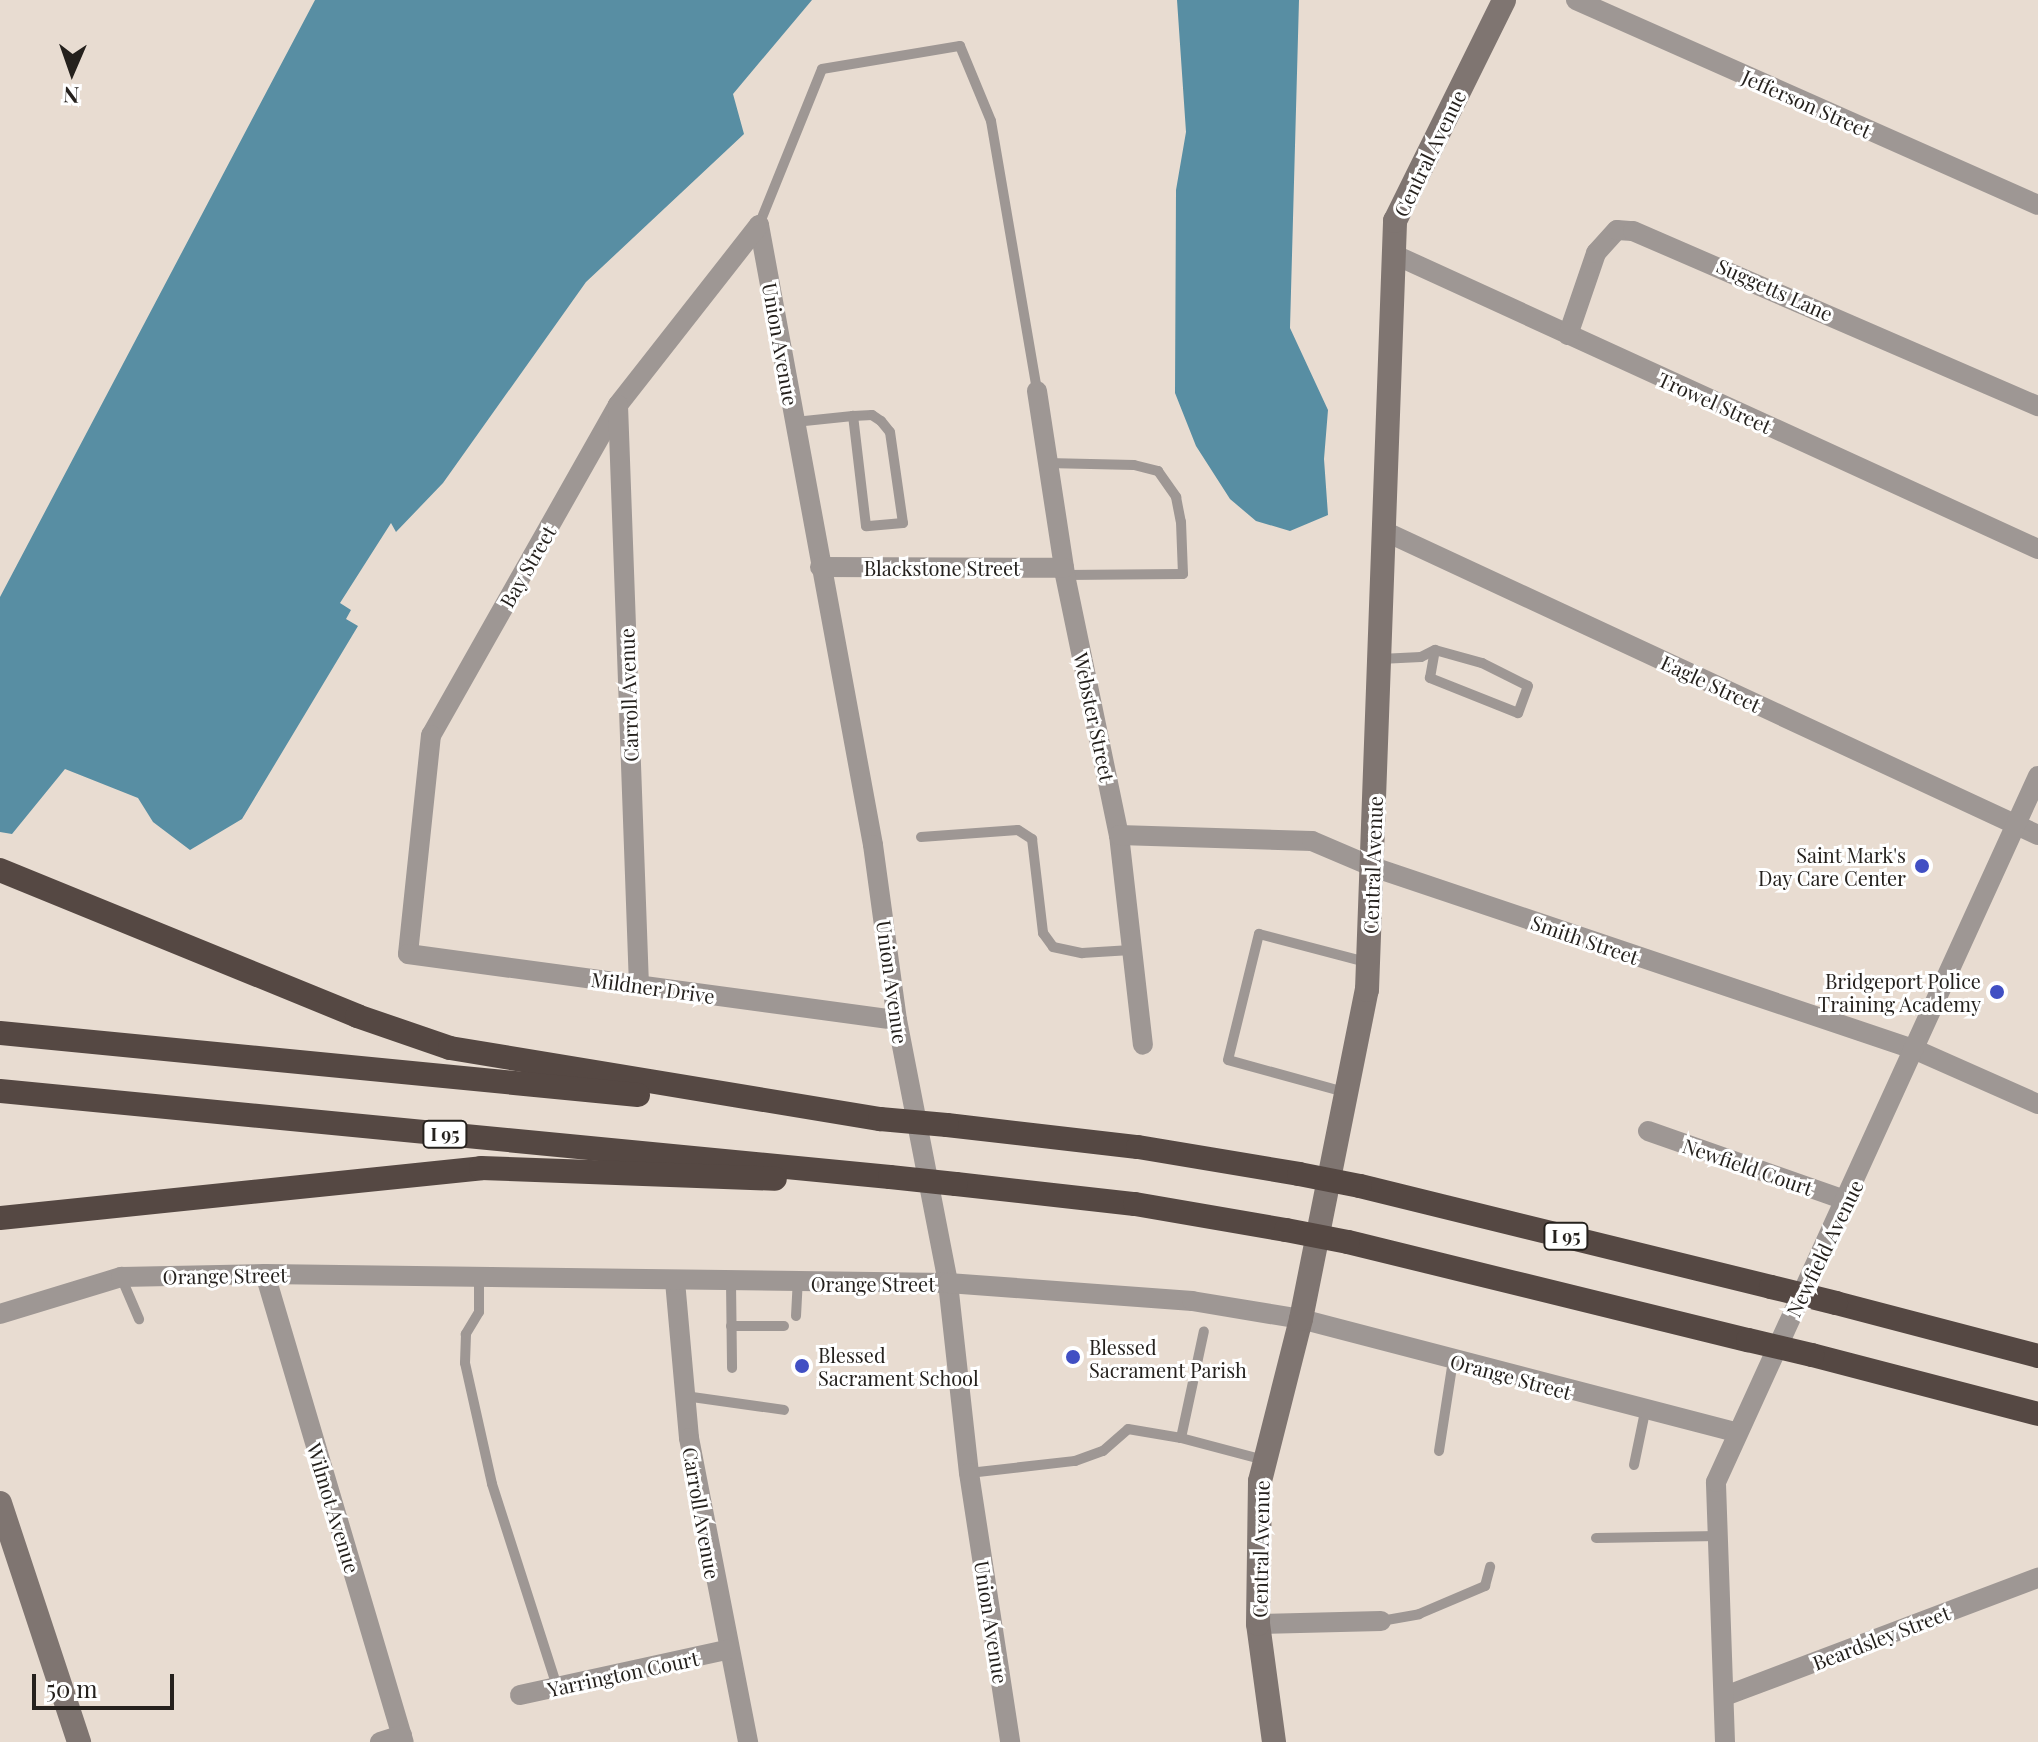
<!DOCTYPE html>
<style>
body{margin:0}
#map{position:relative;width:2038px;height:1742px;overflow:hidden;background:#e8dcd1;font-family:"Playfair Display",serif}
div>[style]{position:absolute}
.water>*{inset:0;background:#588ea3}
.lane>*{height:10px;margin:-5px;padding:0 5px;transform-origin:5px;border-radius:5px;background:#9e9794}
.street>*{height:20px;margin:-10px;padding:0 10px;transform-origin:10px;border-radius:10px;background:#9e9794}
.secondary>*{height:24px;margin:-12px;padding:0 12px;transform-origin:12px;border-radius:12px;background:#7f7571}
.highway>*{height:24px;margin:-12px;padding:0 12px;transform-origin:12px;border-radius:12px;background:#554843}
.highway-bridge>*{height:24px;margin:-12px;padding:0 12px;transform-origin:12px;border-radius:12px;background:#554843}
.dots>*{width:22px;height:22px;translate:-50% -50%;box-sizing:border-box;border:4px solid #fff;border-radius:50%}
span{translate:-50% -50%;white-space:nowrap;text-align:center;line-height:1.15;-webkit-text-stroke:6px #fff;paint-order:stroke}
.shield-label span{padding:2px 6px;background:#fff;border:2px solid;border-radius:6px;-webkit-text-stroke-width:0}
.shield-label{font-size:18px;color:#25211d;font-weight:700}
.street-label{font-size:20px;color:#25211d}
.poi-label{font-size:20px;color:#25211d}
.right{translate:-100% -50%;text-align:right}
.left{translate:0 -50%;text-align:left}
.north{position:absolute;left:32px;top:32px;width:80px;height:80px;-webkit-text-stroke:6px #fff;paint-order:stroke;rotate:182deg;font-size:22px;font-weight:700;line-height:32px;text-align:center;color:#25211d}
.north::after{content:'';display:block;margin:auto;width:28px;height:36px;background:#25211d;clip-path:polygon(50% 0,100% 100%,50% 72%,0 100%)}
.scale{position:absolute;left:32px;top:1674px;width:142px;height:36px;box-sizing:border-box;border:4px solid #25211d;border-top:0;padding-left:10px;font-size:24px;line-height:28px;white-space:nowrap;color:#25211d;-webkit-text-stroke:6px #fff;paint-order:stroke}
</style>
<div id="map">
<div class="water">
<div style="clip-path:polygon(315px 0,812px 0,733px 94px,744px 134px,586px 282px,443px 483px,396px 532px,391px 523px,340px 603px,351px 610px,346px 619px,358px 626px,242px 819px,190px 850px,153px 822px,138px 798px,65px 769px,12px 834px,0 832px,0 597px)"></div>
<div style="clip-path:polygon(1177px 0,1299px 0,1290px 328px,1328px 410px,1324px 459px,1328px 515px,1290px 531px,1256px 521px,1230px 499px,1196px 446px,1175px 393px,1176px 190px,1186px 132px)"></div>
</div>
<div class="lane">
<div style="left:759px;top:225px;width:168px;rotate:-68deg"></div>
<div style="left:822px;top:69px;width:140px;rotate:-9.5deg"></div>
<div style="left:960px;top:46px;width:81px;rotate:67.5deg"></div>
<div style="left:991px;top:121px;width:274px;rotate:80.3deg"></div>
<div style="left:795px;top:422px;width:58px;rotate:-5.9deg"></div>
<div style="left:853px;top:416px;width:19px;rotate:-3deg"></div>
<div style="left:872px;top:415px;width:11px;rotate:34deg"></div>
<div style="left:881px;top:421px;width:14px;rotate:51deg"></div>
<div style="left:890px;top:432px;width:92px;rotate:81.9deg"></div>
<div style="left:903px;top:523px;width:37px;rotate:175deg"></div>
<div style="left:866px;top:526px;width:111px;rotate:-96.7deg"></div>
<div style="left:1047px;top:463px;width:87px;rotate:1.3deg"></div>
<div style="left:1134px;top:465px;width:25px;rotate:14deg"></div>
<div style="left:1158px;top:471px;width:32px;rotate:55deg"></div>
<div style="left:1176px;top:497px;width:25px;rotate:79deg"></div>
<div style="left:1181px;top:522px;width:52px;rotate:87.8deg"></div>
<div style="left:1183px;top:574px;width:118px;rotate:179.5deg"></div>
<div style="left:1380px;top:659px;width:41px;rotate:-2.8deg"></div>
<div style="left:1421px;top:657px;width:16px;rotate:-27deg"></div>
<div style="left:1435px;top:650px;width:49px;rotate:15.5deg"></div>
<div style="left:1482px;top:663px;width:51px;rotate:26.6deg"></div>
<div style="left:1528px;top:686px;width:29px;rotate:110deg"></div>
<div style="left:1518px;top:713px;width:95px;rotate:-158.3deg"></div>
<div style="left:1430px;top:678px;width:28px;rotate:-80deg"></div>
<div style="left:921px;top:837px;width:97px;rotate:-4.1deg"></div>
<div style="left:1018px;top:830px;width:17px;rotate:33deg"></div>
<div style="left:1032px;top:839px;width:95px;rotate:83.3deg"></div>
<div style="left:1043px;top:933px;width:17px;rotate:54deg"></div>
<div style="left:1053px;top:947px;width:30px;rotate:12deg"></div>
<div style="left:1082px;top:953px;width:49px;rotate:-3.5deg"></div>
<div style="left:1348px;top:1093px;width:124px;rotate:-164.6deg"></div>
<div style="left:1228px;top:1060px;width:130px;rotate:-76.2deg"></div>
<div style="left:1259px;top:934px;width:111px;rotate:14.7deg"></div>
<div style="left:121px;top:1277px;width:46px;rotate:66.8deg"></div>
<div style="left:479px;top:1278px;width:34px;rotate:90deg"></div>
<div style="left:479px;top:1312px;width:26px;rotate:121deg"></div>
<div style="left:466px;top:1334px;width:29px;rotate:92deg"></div>
<div style="left:465px;top:1363px;width:124px;rotate:77.4deg"></div>
<div style="left:492px;top:1484px;width:213px;rotate:72.2deg"></div>
<div style="left:731px;top:1282px;width:86px;rotate:89.3deg"></div>
<div style="left:796px;top:1316px;width:34px;rotate:-87deg"></div>
<div style="left:731px;top:1326px;width:53px"></div>
<div style="left:685px;top:1396px;width:100px;rotate:8deg"></div>
<div style="left:1181px;top:1438px;width:86px;rotate:14.8deg"></div>
<div style="left:1439px;top:1451px;width:91px;rotate:-81.2deg"></div>
<div style="left:1634px;top:1465px;width:54px;rotate:-78.3deg"></div>
<div style="left:969px;top:1473px;width:107px;rotate:-6.5deg"></div>
<div style="left:1075px;top:1461px;width:30px;rotate:-20deg"></div>
<div style="left:1103px;top:1451px;width:33px;rotate:-41deg"></div>
<div style="left:1128px;top:1429px;width:54px;rotate:9.6deg"></div>
<div style="left:1181px;top:1438px;width:109px;rotate:-77.9deg"></div>
<div style="left:1596px;top:1538px;width:122px;rotate:-0.9deg"></div>
<div style="left:1381px;top:1621px;width:39px;rotate:-10deg"></div>
<div style="left:1419px;top:1614px;width:72px;rotate:-23deg"></div>
<div style="left:1485px;top:1586px;width:20px;rotate:-75deg"></div>
</div>
<div class="street">
<div style="left:1576px;top:0;width:505px;rotate:23.93deg"></div>
<div style="left:759px;top:225px;width:630px;rotate:79.58deg"></div>
<div style="left:873px;top:845px;width:177px;rotate:82.2deg"></div>
<div style="left:897px;top:1020px;width:268px;rotate:79deg"></div>
<div style="left:948px;top:1283px;width:191px;rotate:83.7deg"></div>
<div style="left:969px;top:1473px;width:272px;rotate:81.3deg"></div>
<div style="left:759px;top:225px;width:229px;rotate:128.1deg"></div>
<div style="left:618px;top:405px;width:379px;rotate:119.5deg"></div>
<div style="left:431px;top:735px;width:220px;rotate:96deg"></div>
<div style="left:408px;top:954px;width:493px;rotate:7.7deg"></div>
<div style="left:1393px;top:254px;width:709px;rotate:24.58deg"></div>
<div style="left:1568px;top:335px;width:87px;rotate:-71.1deg"></div>
<div style="left:1596px;top:253px;width:31px;rotate:-48deg"></div>
<div style="left:1617px;top:230px;width:16px;rotate:4deg"></div>
<div style="left:1633px;top:231px;width:441px;rotate:23.4deg"></div>
<div style="left:1037px;top:391px;width:186px;rotate:81.3deg"></div>
<div style="left:1065px;top:575px;width:266px;rotate:78.3deg"></div>
<div style="left:1119px;top:835px;width:211px;rotate:83.5deg"></div>
<div style="left:618px;top:405px;width:580px;rotate:87.93deg"></div>
<div style="left:1384px;top:531px;width:721px;rotate:24.93deg"></div>
<div style="left:820px;top:567px;width:244px;rotate:0.2deg"></div>
<div style="left:1119px;top:835px;width:193px;rotate:1.8deg"></div>
<div style="left:1312px;top:841px;width:66px;rotate:23.1deg"></div>
<div style="left:1373px;top:867px;width:573px;rotate:18.62deg"></div>
<div style="left:1916px;top:1050px;width:133px;rotate:23.9deg"></div>
<div style="left:1648px;top:1131px;width:212px;rotate:19.3deg"></div>
<div style="left:265px;top:1274px;width:488px;rotate:73.5deg"></div>
<div style="left:675px;top:1281px;width:158px;rotate:84.9deg"></div>
<div style="left:689px;top:1438px;width:310px;rotate:79deg"></div>
<div style="left:0;top:1314px;width:127px;rotate:-17deg"></div>
<div style="left:121px;top:1277px;width:144px;rotate:-1.2deg"></div>
<div style="left:265px;top:1274px;width:683px;rotate:0.75deg"></div>
<div style="left:948px;top:1283px;width:245px;rotate:4.2deg"></div>
<div style="left:1192px;top:1301px;width:110px;rotate:9.4deg"></div>
<div style="left:1301px;top:1319px;width:448px;rotate:14.6deg"></div>
<div style="left:1258px;top:1624px;width:123px;rotate:-1.4deg"></div>
<div style="left:520px;top:1695px;width:212px;rotate:-12.3deg"></div>
<div style="left:1725px;top:1696px;width:335px;rotate:-20.7deg"></div>
<div style="left:380px;top:1742px;width:23px;rotate:-18deg"></div>
<div style="left:1725px;top:1742px;width:260px;rotate:-92deg"></div>
<div style="left:1716px;top:1482px;width:776px;rotate:-65.48deg"></div>
</div>
<div class="secondary">
<div style="left:0;top:1503px;width:252px;rotate:71.7deg"></div>
<div style="left:1274px;top:1742px;width:119px;rotate:-97.7deg"></div>
<div style="left:1258px;top:1624px;width:143px;rotate:-89.2deg"></div>
<div style="left:1260px;top:1481px;width:167px;rotate:-75.8deg"></div>
<div style="left:1301px;top:1319px;width:336px;rotate:-78.7deg"></div>
<div style="left:1367px;top:990px;width:770px;rotate:-87.91deg"></div>
<div style="left:1395px;top:221px;width:246px;rotate:-63.7deg"></div>
</div>
<div class="highway">
<div style="left:0;top:870px;width:386px;rotate:22.2deg"></div>
<div style="left:357px;top:1016px;width:98px;rotate:19deg"></div>
<div style="left:450px;top:1048px;width:436px;rotate:9.4deg"></div>
<div style="left:0;top:1033px;width:641px;rotate:5.55deg"></div>
<div style="left:0;top:1091px;width:894px;rotate:5.52deg"></div>
<div style="left:947px;top:1125px;width:192px;rotate:6.6deg"></div>
<div style="left:1138px;top:1147px;width:163px;rotate:9.5deg"></div>
<div style="left:956px;top:1184px;width:180px;rotate:6.4deg"></div>
<div style="left:1135px;top:1204px;width:153px;rotate:9.8deg"></div>
<div style="left:1360px;top:1186px;width:423px;rotate:13.8deg"></div>
<div style="left:0;top:1218px;width:484px;rotate:-5.9deg"></div>
<div style="left:481px;top:1168px;width:294px;rotate:2.1deg"></div>
<div style="left:1348px;top:1242px;width:412px;rotate:13.8deg"></div>
<div style="left:1836px;top:1303px;width:209px;rotate:14.7deg"></div>
<div style="left:1812px;top:1355px;width:234px;rotate:14.6deg"></div>
</div>
<div class="highway-bridge">
<div style="left:880px;top:1119px;width:67px;rotate:5.1deg"></div>
<div style="left:1299px;top:1174px;width:62px;rotate:11.1deg"></div>
<div style="left:890px;top:1177px;width:66px;rotate:6.1deg"></div>
<div style="left:1286px;top:1230px;width:63px;rotate:11deg"></div>
<div style="left:1771px;top:1287px;width:67px;rotate:13.8deg"></div>
<div style="left:1748px;top:1340px;width:66px;rotate:13.2deg"></div>
</div>
<div class="dots">
<div style="left:1922px;top:866px;background:#414fc3"></div>
<div style="left:1997px;top:992px;background:#414fc3"></div>
<div style="left:1073px;top:1357px;background:#414fc3"></div>
<div style="left:802px;top:1366px;background:#414fc3"></div>
</div>
<div class="shield-label">
<span style="left:445px;top:1134px">I 95</span>
<span style="left:1566px;top:1236px">I 95</span>
</div>
<div class="street-label">
<span style="left:1807px;top:103px;rotate:24deg">Jefferson Street</span>
<span style="left:1429px;top:153px;rotate:-64deg">Central Avenue</span>
<span style="left:1775px;top:289px;rotate:24deg">Suggetts Lane</span>
<span style="left:781px;top:344px;rotate:80deg">Union Avenue</span>
<span style="left:1715px;top:402px;rotate:24deg">Trowel Street</span>
<span style="left:527px;top:566px;rotate:-60deg">Bay Street</span>
<span style="left:942px;top:567px">Blackstone Street</span>
<span style="left:1711px;top:683px;rotate:25deg">Eagle Street</span>
<span style="left:628px;top:695px;rotate:-92deg">Carroll Avenue</span>
<span style="left:1095px;top:717px;rotate:78deg">Webster Street</span>
<span style="left:1372px;top:865px;rotate:-88deg">Central Avenue</span>
<span style="left:1585px;top:939px;rotate:19deg">Smith Street</span>
<span style="left:893px;top:982px;rotate:82deg">Union Avenue</span>
<span style="left:653px;top:987px;rotate:8deg">Mildner Drive</span>
<span style="left:1748px;top:1166px;rotate:19deg">Newfield Court</span>
<span style="left:1824px;top:1248px;rotate:-64deg">Newfield Avenue</span>
<span style="left:225px;top:1275px;rotate:-1deg">Orange Street</span>
<span style="left:873px;top:1283px">Orange Street</span>
<span style="left:1511px;top:1376px;rotate:15deg">Orange Street</span>
<span style="left:334px;top:1508px;rotate:73deg">Wilmot Avenue</span>
<span style="left:702px;top:1513px;rotate:80deg">Carroll Avenue</span>
<span style="left:1260px;top:1549px;rotate:-89deg">Central Avenue</span>
<span style="left:992px;top:1622px;rotate:81deg">Union Avenue</span>
<span style="left:1881px;top:1637px;rotate:-21deg">Beardsley Street</span>
<span style="left:623px;top:1673px;rotate:-12deg">Yarrington Court</span>
</div>
<div class="poi-label">
<span class="right" style="left:1906px;top:866px">Saint Mark's<br>Day Care Center</span>
<span class="right" style="left:1981px;top:992px">Bridgeport Police<br>Training Academy</span>
<span class="left" style="left:1089px;top:1358px">Blessed<br>Sacrament Parish</span>
<span class="left" style="left:818px;top:1366px">Blessed<br>Sacrament School</span>
</div>
<div class="north">N</div>
<div class="scale">50 m</div>
</div>
